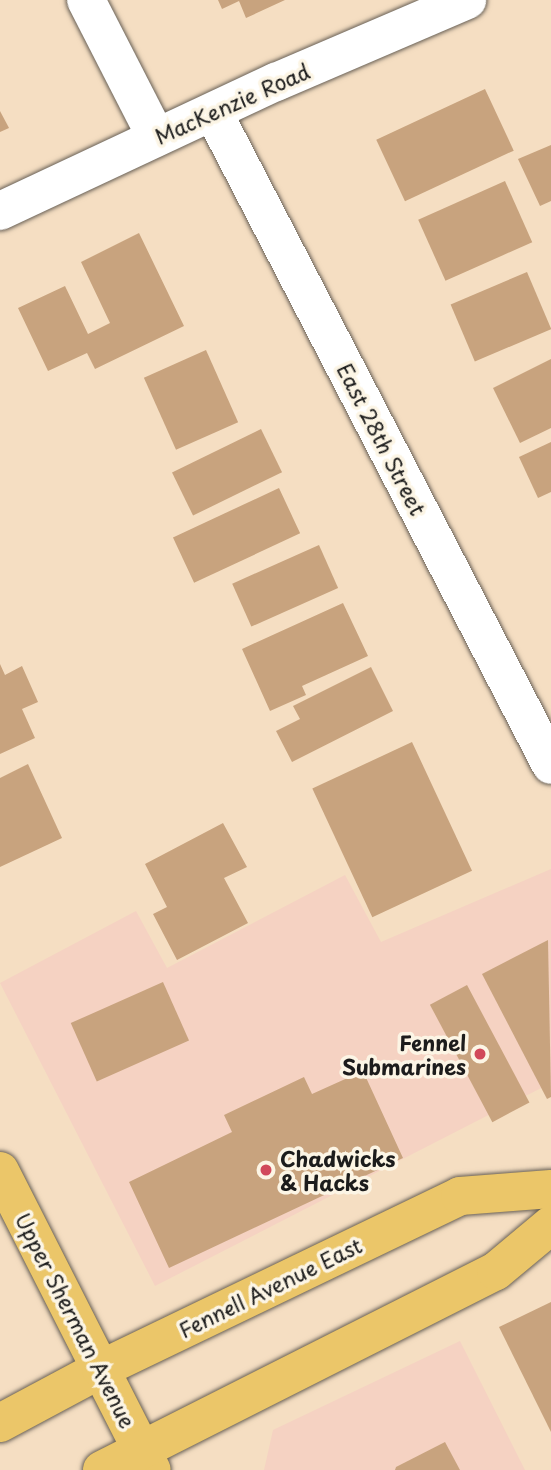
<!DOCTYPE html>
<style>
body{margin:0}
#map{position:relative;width:551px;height:1470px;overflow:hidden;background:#f5dec2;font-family:"Playpen Sans",sans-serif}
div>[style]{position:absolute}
.built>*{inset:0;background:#f5d2c2}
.building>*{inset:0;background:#c8a37e;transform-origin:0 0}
.roads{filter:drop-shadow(0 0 2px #686056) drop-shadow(0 0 2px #686056)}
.minor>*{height:38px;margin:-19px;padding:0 19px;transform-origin:19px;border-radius:19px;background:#fff}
.major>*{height:38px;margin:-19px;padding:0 19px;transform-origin:19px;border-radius:19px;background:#ebc669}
.dots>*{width:19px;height:19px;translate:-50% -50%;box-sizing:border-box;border:4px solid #fcf5e5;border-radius:50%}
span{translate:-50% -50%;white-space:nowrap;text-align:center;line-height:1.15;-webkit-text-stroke:7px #fcf5e5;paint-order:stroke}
.street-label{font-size:21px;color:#1c1c1c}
.poi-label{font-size:21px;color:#1c1c1c;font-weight:700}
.right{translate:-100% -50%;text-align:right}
.left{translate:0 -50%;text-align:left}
</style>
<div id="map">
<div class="built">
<div style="clip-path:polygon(551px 869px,551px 1083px,155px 1286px,0 983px,136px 911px,167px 968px,345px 875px,381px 942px)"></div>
<div style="clip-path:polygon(460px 1341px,525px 1470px,264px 1470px,273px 1430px)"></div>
</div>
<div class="building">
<div style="clip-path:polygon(218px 0,285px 0,246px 18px,239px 1px,222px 9px)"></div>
<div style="left:485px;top:89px;width:68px;height:120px;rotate:65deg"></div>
<div style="clip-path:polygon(0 111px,9px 128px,0 132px)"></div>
<div style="clip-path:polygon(551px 145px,551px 201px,540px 206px,518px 159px)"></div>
<div style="left:505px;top:181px;width:67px;height:95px;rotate:66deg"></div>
<div style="clip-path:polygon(139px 233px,184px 326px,95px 369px,87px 353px,48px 371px,18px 308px,65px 286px,88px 334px,110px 323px,81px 262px)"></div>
<div style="left:527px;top:272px;width:62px;height:83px;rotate:67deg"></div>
<div style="left:206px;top:350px;width:79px;height:68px;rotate:66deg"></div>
<div style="clip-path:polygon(551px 359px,551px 428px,520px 443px,493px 388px)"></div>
<div style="left:261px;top:429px;width:48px;height:99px;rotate:64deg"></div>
<div style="clip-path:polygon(551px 442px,551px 492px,538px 498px,519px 457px)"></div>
<div style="left:279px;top:488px;width:50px;height:117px;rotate:65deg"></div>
<div style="left:319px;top:545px;width:47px;height:95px;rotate:66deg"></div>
<div style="clip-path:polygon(343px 603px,368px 656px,302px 686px,306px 695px,270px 711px,242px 649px)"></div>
<div style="clip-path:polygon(0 664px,5px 675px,22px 666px,38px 702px,22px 709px,35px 738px,0 754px)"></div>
<div style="clip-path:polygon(371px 667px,393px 711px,292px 762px,276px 731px,300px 719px,293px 706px)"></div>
<div style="left:412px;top:742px;width:142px;height:110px;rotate:65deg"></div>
<div style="clip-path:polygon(28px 764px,62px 838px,0 867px,0 778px)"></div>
<div style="clip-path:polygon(223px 823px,247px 867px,224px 878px,248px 923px,177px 960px,153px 914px,167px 907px,145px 864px)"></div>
<div style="clip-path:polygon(548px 940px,551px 1097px,547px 1099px,482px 974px)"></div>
<div style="left:163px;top:982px;width:64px;height:101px;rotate:66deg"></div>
<div style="left:467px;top:985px;width:133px;height:42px;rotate:62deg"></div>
<div style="clip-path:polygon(363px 1071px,403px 1158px,169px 1268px,129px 1182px,232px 1132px,224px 1115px,304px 1077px,312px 1094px)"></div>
<div style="clip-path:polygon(551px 1302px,551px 1432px,499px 1327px)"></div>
<div style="clip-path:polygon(445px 1442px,460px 1470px,395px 1470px,396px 1467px)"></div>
</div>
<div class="roads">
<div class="minor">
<div style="left:86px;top:0;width:154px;rotate:62.9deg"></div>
<div style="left:213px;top:112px;width:735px;rotate:62.63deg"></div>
<div style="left:0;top:211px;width:305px;rotate:-25.1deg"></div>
<div style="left:276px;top:82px;width:208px;rotate:-23.2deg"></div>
</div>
<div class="major">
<div style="left:0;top:1171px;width:335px;rotate:63.1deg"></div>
<div style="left:0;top:1423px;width:115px;rotate:-28.1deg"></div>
<div style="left:101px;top:1369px;width:399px;rotate:-25.7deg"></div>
<div style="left:460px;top:1196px;width:91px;rotate:-4.4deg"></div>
<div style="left:102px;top:1470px;width:441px;rotate:-26.8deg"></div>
<div style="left:496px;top:1271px;width:72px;rotate:-39.9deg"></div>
</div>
</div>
<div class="dots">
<div style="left:480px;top:1054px;background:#d1495b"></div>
<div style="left:266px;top:1170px;background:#d1495b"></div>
</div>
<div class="street-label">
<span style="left:232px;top:103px;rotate:-24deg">MacKenzie Road</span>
<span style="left:382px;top:439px;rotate:63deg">East 28th Street</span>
<span style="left:270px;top:1287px;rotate:-26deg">Fennell Avenue East</span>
<span style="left:76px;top:1320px;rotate:63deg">Upper Sherman Avenue</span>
</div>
<div class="poi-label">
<span class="right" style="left:466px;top:1054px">Fennel<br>Submarines</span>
<span class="left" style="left:280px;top:1170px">Chadwicks<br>&amp; Hacks</span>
</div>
</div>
